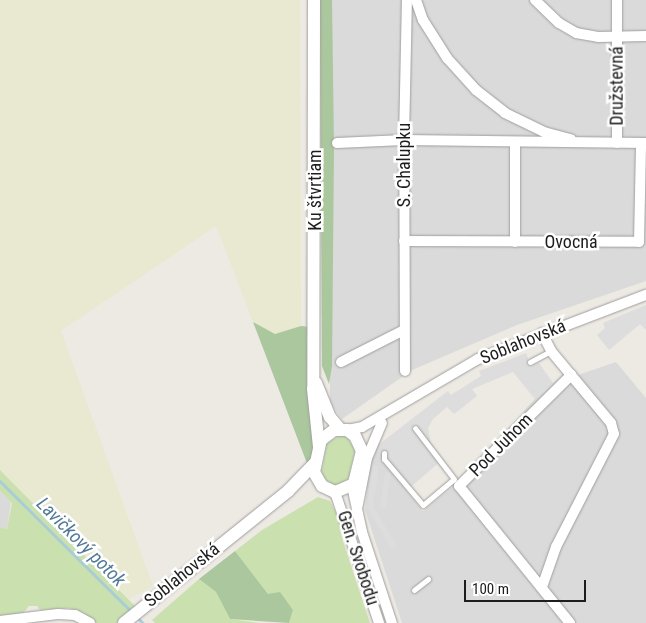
<!DOCTYPE html>
<meta charset="utf-8">
<style>
body{margin:0}
#map{position:relative;width:646px;height:623px;overflow:hidden;background:#ede9e3;font-family:"Roboto Condensed",sans-serif}
div>[style]{position:absolute}
.residential>*{inset:0;background:#dadada}
.farmland>*{inset:0;background:#e9e9d1}
.grass>*{inset:0;background:#cae1af}
.forest>*{inset:0;background:#abc79d}
.parking>*{inset:0;background:#ddd}
.stream>*{height:2.5px;margin:-1.25px;padding:0 1.25px;transform-origin:1.25px;border-radius:1.25px;background:#a9cdd5}
.roads{filter:drop-shadow(0 0 1px #9e9e9e) drop-shadow(0 0 1px #9e9e9e)}
.service>*{height:5px;margin:-2.5px;padding:0 2.5px;transform-origin:2.5px;border-radius:2.5px;background:#fff}
.minor>*{height:10px;margin:-5px;padding:0 5px;transform-origin:5px;border-radius:5px;background:#fff}
.tertiary>*{height:12px;margin:-6px;padding:0 6px;transform-origin:6px;border-radius:6px;background:#fff}
span{translate:-50% -50%;white-space:nowrap;text-align:center;line-height:1.15;-webkit-text-stroke:5px #fff;paint-order:stroke}
.street-label{font-size:18px;color:#1d1d1d}
.water-label{font-size:19px;color:#51799a;font-style:italic}
.scale{position:absolute;left:464px;top:580px;width:122px;height:22px;box-sizing:border-box;border:2px solid #1d1d1d;border-top:0;padding-left:6px;font-size:15px;line-height:18px;white-space:nowrap;color:#1d1d1d;-webkit-text-stroke:4px #fff;paint-order:stroke}
</style>
<div id="map">
<div class="residential">
<div style="clip-path:polygon(329px 0,646px 0,646px 281px,517px 325px,412px 370px,342px 419px,330px 403px)"></div>
<div style="clip-path:polygon(616px 362px,646px 398px,646px 623px,402px 623px,365px 510px,370px 457px,381px 437px,377px 446px,381px 460px,423px 511px,455px 485px,535px 399px,571px 368px,578px 375px)"></div>
<div style="clip-path:polygon(0 491px,11px 502px,7px 529px,0 527px)"></div>
</div>
<div class="farmland">
<div style="clip-path:polygon(0 0,300px 0,301px 326px,275px 334px,253px 322px,216px 226px,61px 331px,153px 586px,129px 599px,0 470px)"></div>
</div>
<div class="grass">
<div style="clip-path:polygon(341px 435px,348px 438px,355px 450px,349px 477px,345px 483px,334px 486px,322px 476px,322px 470px,327px 443px)"></div>
<div style="clip-path:polygon(0 470px,136px 607px,118px 623px,96px 623px,84px 613px,69px 608px,40px 610px,37px 606px,29px 606px,23px 613px,0 616px,0 527px,7px 529px,12px 503px,0 491px)"></div>
<div style="clip-path:polygon(318px 497px,330px 501px,338px 517px,343px 541px,370px 623px,289px 623px,293px 610px,268px 594px,235px 551px,262px 530px)"></div>
<div style="clip-path:polygon(199px 579px,216px 592px,230px 619px,260px 623px,155px 623px,152px 620px)"></div>
</div>
<div class="forest">
<div style="clip-path:polygon(320px 0,332px 0,334px 147px,332px 366px,329px 384px,322px 366px)"></div>
<div style="clip-path:polygon(253px 322px,275px 334px,301px 326px,310px 327px,314px 453px,308px 466px)"></div>
<div style="clip-path:polygon(235px 551px,268px 594px,280px 592px,293px 610px,289px 623px,230px 619px,216px 592px,199px 579px)"></div>
</div>
<div class="parking">
<div style="clip-path:polygon(646px 305px,646px 330px,640px 324px,609px 350px,597px 335px,605px 328px,603px 323px)"></div>
<div style="clip-path:polygon(526px 353px,531px 366px,539px 363px,553px 383px,535px 399px,513px 372px,472px 389px,477px 396px,454px 414px,447px 407px,433px 419px,428px 428px,431px 443px,442px 460px,406px 491px,391px 473px,386px 508px,380px 507px,385px 472px,391px 472px,381px 460px,377px 446px,448px 391px,451px 395px,481px 376px,479px 371px)"></div>
<div style="clip-path:polygon(372px 465px,379px 466px,373px 506px,397px 546px,392px 550px,367px 507px)"></div>
</div>
<div class="stream">
<div style="left:0;top:481px;width:185px;rotate:44.8deg"></div>
<div style="left:137px;top:617px;width:8px;rotate:45deg"></div>
</div>
<div class="roads">
<div class="service">
<div style="left:530px;top:362px;width:24px;rotate:-28deg"></div>
<div style="left:384px;top:453px;width:6px;rotate:90deg"></div>
<div style="left:384px;top:459px;width:60px;rotate:49.7deg"></div>
<div style="left:423px;top:505px;width:40px;rotate:-40deg"></div>
<div style="left:454px;top:479px;width:64px;rotate:-127.4deg"></div>
<div style="left:414px;top:590px;width:18px;rotate:-38deg"></div>
</div>
<div class="minor">
<div style="left:416px;top:0;width:21px;rotate:71deg"></div>
<div style="left:423px;top:20px;width:45px;rotate:57.7deg"></div>
<div style="left:447px;top:58px;width:43px;rotate:47.8deg"></div>
<div style="left:476px;top:90px;width:37px;rotate:38deg"></div>
<div style="left:505px;top:113px;width:43px;rotate:26deg"></div>
<div style="left:544px;top:132px;width:28px;rotate:15deg"></div>
<div style="left:535px;top:0;width:33px;rotate:44deg"></div>
<div style="left:559px;top:23px;width:20px;rotate:30deg"></div>
<div style="left:576px;top:33px;width:22px;rotate:10deg"></div>
<div style="left:598px;top:37px;width:48px;rotate:-1.2deg"></div>
<div style="left:617px;top:0;width:143px;rotate:90deg"></div>
<div style="left:337px;top:143px;width:67px;rotate:-2.6deg"></div>
<div style="left:404px;top:140px;width:242px;rotate:0.7deg"></div>
<div style="left:404px;top:241px;width:235px;rotate:0.2deg"></div>
<div style="left:639px;top:242px;width:99px;rotate:-88.8deg"></div>
<div style="left:515px;top:242px;width:99px;rotate:-90deg"></div>
<div style="left:542px;top:333px;width:20px;rotate:63deg"></div>
<div style="left:551px;top:351px;width:94px;rotate:50.2deg"></div>
<div style="left:611px;top:423px;width:11px;rotate:75deg"></div>
<div style="left:614px;top:434px;width:127px;rotate:117.2deg"></div>
<div style="left:556px;top:547px;width:42px;rotate:109.3deg"></div>
<div style="left:341px;top:362px;width:71px;rotate:-26.9deg"></div>
<div style="left:405px;top:371px;width:231px;rotate:-90.2deg"></div>
<div style="left:404px;top:140px;width:140px;rotate:-88.8deg"></div>
<div style="left:347px;top:430px;width:15px;rotate:-11deg"></div>
<div style="left:362px;top:427px;width:134px;rotate:-30.4deg"></div>
<div style="left:478px;top:359px;width:180px;rotate:-20.9deg"></div>
<div style="left:352px;top:486px;width:47px;rotate:77.7deg"></div>
<div style="left:362px;top:532px;width:96px;rotate:71.8deg"></div>
<div style="left:335px;top:492px;width:138px;rotate:71.4deg"></div>
<div style="left:357px;top:509px;width:52px;rotate:-78.9deg"></div>
<div style="left:367px;top:458px;width:38px;rotate:-67deg"></div>
<div style="left:0;top:621px;width:58px;rotate:-6.9deg"></div>
<div style="left:58px;top:614px;width:17px;rotate:3deg"></div>
<div style="left:75px;top:615px;width:17px;rotate:28deg"></div>
<div style="left:570px;top:623px;width:176px;rotate:-129deg"></div>
<div style="left:459px;top:486px;width:158px;rotate:-44.7deg"></div>
</div>
<div class="tertiary">
<div style="left:314px;top:0;width:389px;rotate:90.1deg"></div>
<div style="left:313px;top:389px;width:58px;rotate:84.1deg"></div>
<div style="left:316px;top:383px;width:37px;rotate:68deg"></div>
<div style="left:330px;top:417px;width:16px;rotate:50deg"></div>
<div style="left:334px;top:430px;width:13px"></div>
<div style="left:347px;top:430px;width:10px;rotate:37deg"></div>
<div style="left:355px;top:436px;width:17px;rotate:65deg"></div>
<div style="left:362px;top:451px;width:34px;rotate:104deg"></div>
<div style="left:354px;top:484px;width:21px;rotate:157deg"></div>
<div style="left:335px;top:492px;width:14px;rotate:-155deg"></div>
<div style="left:322px;top:486px;width:16px;rotate:-120deg"></div>
<div style="left:314px;top:472px;width:33px;rotate:-78deg"></div>
<div style="left:321px;top:440px;width:16px;rotate:-38deg"></div>
<div style="left:124px;top:623px;width:211px;rotate:-38.8deg"></div>
<div style="left:288px;top:491px;width:40px;rotate:-46deg"></div>
</div>
</div>
<div class="street-label">
<span style="left:617px;top:86px;rotate:-90deg">Družstevná</span>
<span style="left:404px;top:165px;rotate:-90deg">S. Chalupku</span>
<span style="left:315px;top:190px;rotate:-90deg">Ku štvrtiam</span>
<span style="left:571px;top:242px">Ovocná</span>
<span style="left:523px;top:342px;rotate:-22deg">Soblahovská</span>
<span style="left:501px;top:445px;rotate:-45deg">Pod Juhom</span>
<span style="left:358px;top:558px;rotate:72deg">Gen. Svobodu</span>
<span style="left:182px;top:575px;rotate:-39deg">Soblahovská</span>
</div>
<div class="water-label">
<span style="left:81px;top:542px;rotate:45deg">Lavičkový potok</span>
</div>
<div class="scale">100 m</div>
</div>
